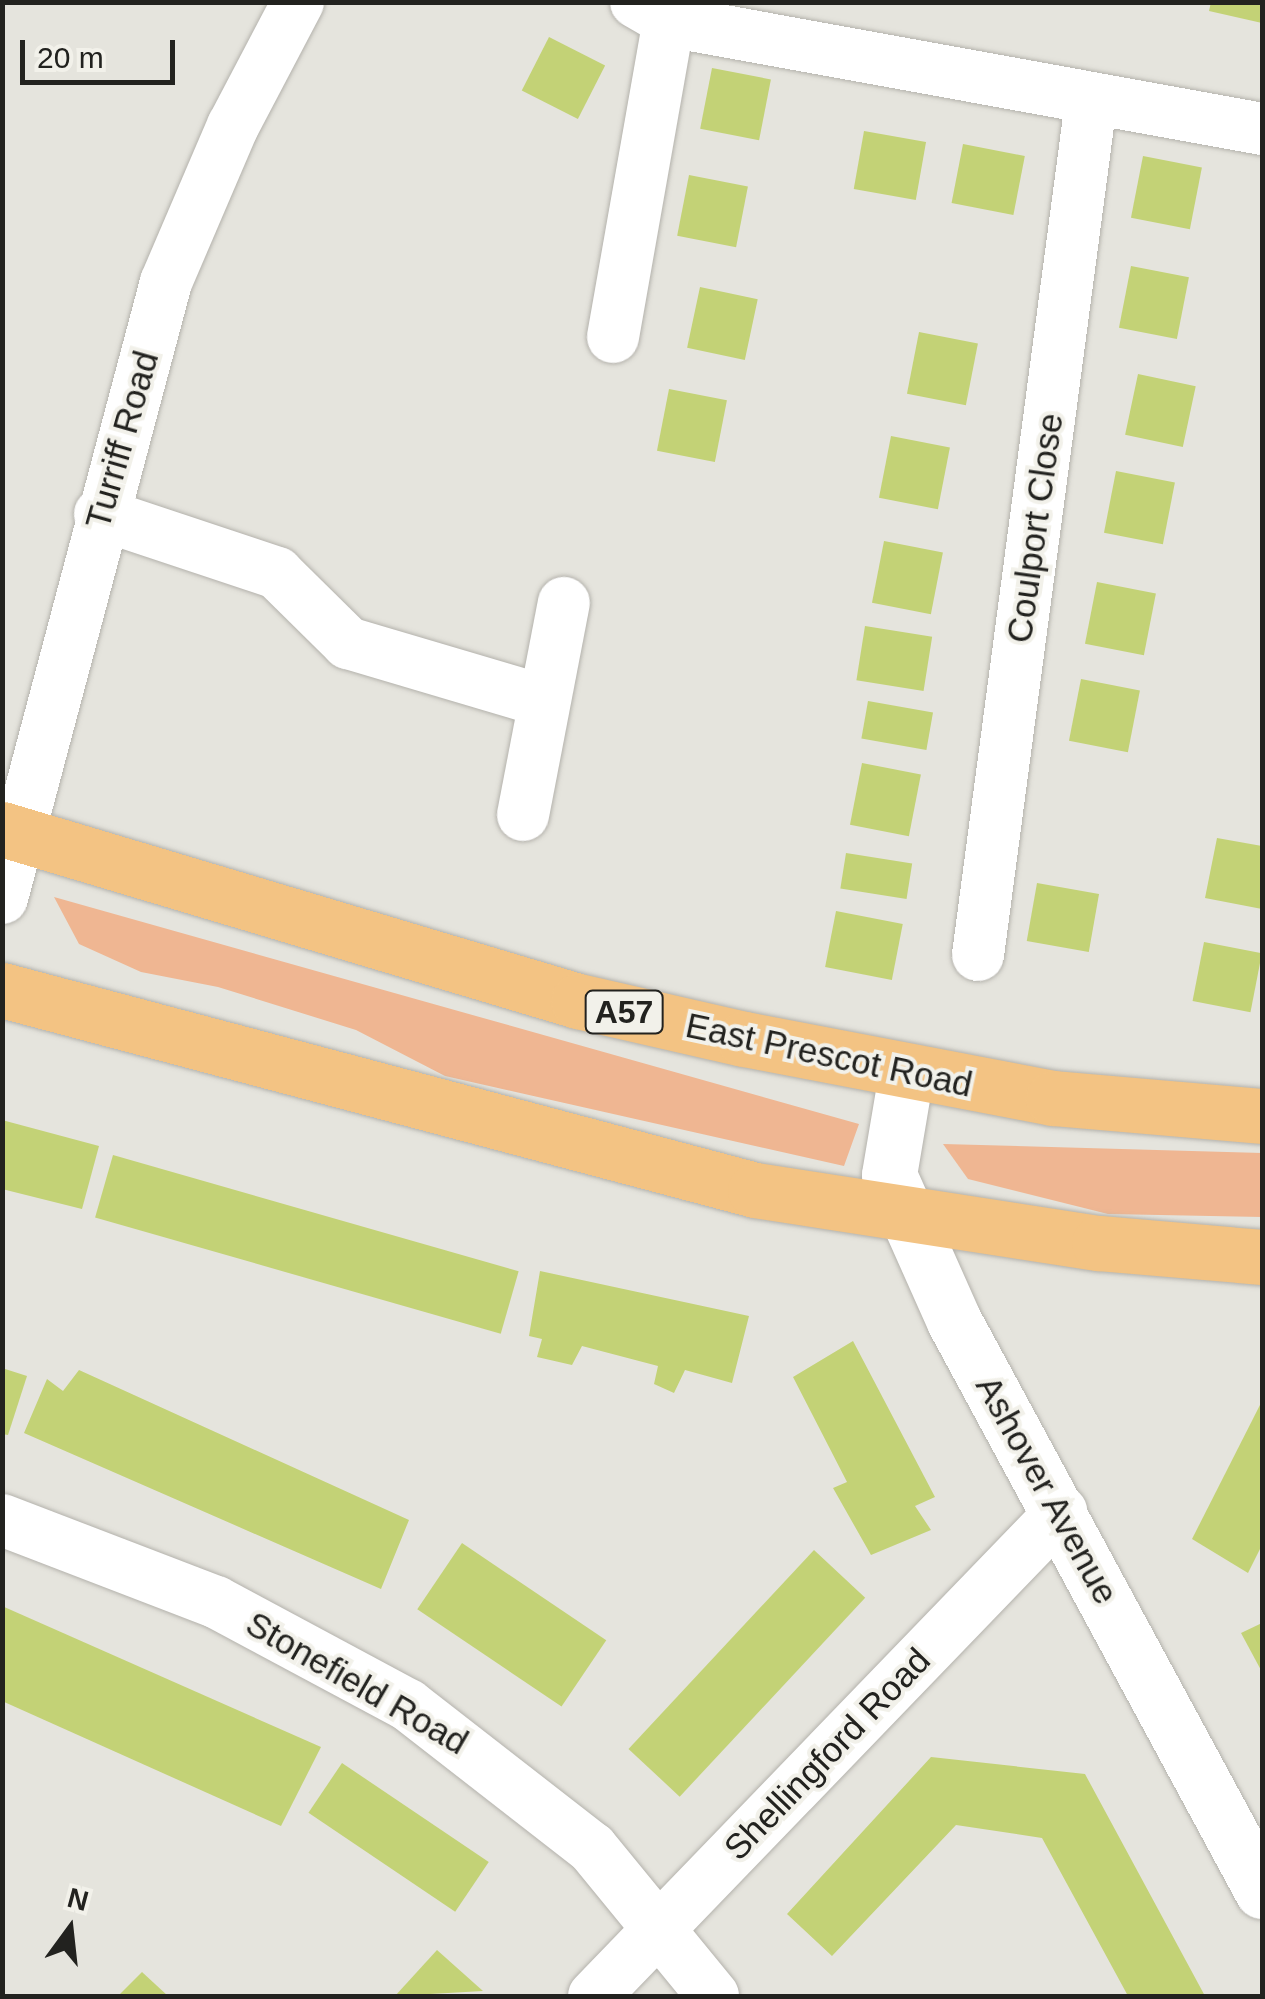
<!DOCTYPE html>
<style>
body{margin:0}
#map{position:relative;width:1265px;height:1999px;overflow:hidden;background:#e5e4dd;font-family:Arial,sans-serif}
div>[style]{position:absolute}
.green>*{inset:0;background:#efb692}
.building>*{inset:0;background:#c3d276;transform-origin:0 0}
.roads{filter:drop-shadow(0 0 2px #b4b2ac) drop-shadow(0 0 2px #b4b2ac)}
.street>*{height:52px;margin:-26px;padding:0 26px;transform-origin:26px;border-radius:26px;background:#fff}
.secondary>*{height:55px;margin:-27.5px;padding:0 27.5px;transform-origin:27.5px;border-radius:27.5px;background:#fff}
.highway>*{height:55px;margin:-27.5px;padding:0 27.5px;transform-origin:27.5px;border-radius:27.5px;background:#f3c383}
span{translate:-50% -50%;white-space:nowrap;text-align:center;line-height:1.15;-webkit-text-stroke:8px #f2f1ea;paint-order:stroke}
.shield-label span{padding:2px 8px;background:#f2f1ea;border:2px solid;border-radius:8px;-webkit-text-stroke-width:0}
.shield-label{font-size:32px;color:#22221f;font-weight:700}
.street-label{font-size:35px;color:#22221f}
.frame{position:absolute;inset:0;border:5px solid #22221f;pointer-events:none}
.north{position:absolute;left:20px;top:1879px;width:100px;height:100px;-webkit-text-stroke:8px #f2f1ea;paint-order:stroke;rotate:15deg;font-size:28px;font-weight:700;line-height:40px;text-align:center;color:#22221f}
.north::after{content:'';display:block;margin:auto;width:35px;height:45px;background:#22221f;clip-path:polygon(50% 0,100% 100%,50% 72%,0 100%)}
.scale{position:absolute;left:20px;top:40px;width:155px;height:45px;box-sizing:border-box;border:5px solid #22221f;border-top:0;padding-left:12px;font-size:30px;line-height:35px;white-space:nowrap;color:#22221f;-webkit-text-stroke:8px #f2f1ea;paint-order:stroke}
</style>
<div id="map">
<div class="green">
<div style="clip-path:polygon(54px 897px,859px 1124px,844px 1166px,445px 1076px,356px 1030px,218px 987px,141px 972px,79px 944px)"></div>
<div style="clip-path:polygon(943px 1144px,1262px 1153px,1262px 1217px,1108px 1214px,968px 1179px)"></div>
</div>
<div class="building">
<div style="clip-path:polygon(1211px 2px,1262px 2px,1262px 23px,1209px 11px)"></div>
<div style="left:549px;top:37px;width:63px;height:60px;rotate:27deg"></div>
<div style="left:712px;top:68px;width:60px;height:62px;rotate:11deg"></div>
<div style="left:864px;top:131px;width:63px;height:59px;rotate:10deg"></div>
<div style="left:963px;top:144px;width:63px;height:60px;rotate:11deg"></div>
<div style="left:1143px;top:156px;width:60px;height:63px;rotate:11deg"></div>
<div style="left:689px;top:175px;width:60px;height:62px;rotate:11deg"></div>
<div style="left:1131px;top:266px;width:59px;height:63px;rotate:11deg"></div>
<div style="left:700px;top:287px;width:59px;height:62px;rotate:12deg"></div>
<div style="left:919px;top:332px;width:60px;height:63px;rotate:11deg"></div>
<div style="left:1138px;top:374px;width:59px;height:62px;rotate:12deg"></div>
<div style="left:669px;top:389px;width:59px;height:63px;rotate:11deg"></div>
<div style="left:891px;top:436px;width:60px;height:63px;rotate:11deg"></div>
<div style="left:1116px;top:471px;width:60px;height:63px;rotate:11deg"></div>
<div style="left:884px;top:541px;width:60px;height:63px;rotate:11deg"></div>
<div style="left:1097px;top:582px;width:60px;height:63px;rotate:11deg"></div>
<div style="left:865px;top:626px;width:68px;height:55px;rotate:9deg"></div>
<div style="left:1081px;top:679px;width:60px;height:63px;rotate:11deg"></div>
<div style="left:868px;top:701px;width:66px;height:38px;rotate:10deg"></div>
<div style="left:862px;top:763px;width:60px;height:63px;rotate:11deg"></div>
<div style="clip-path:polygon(1217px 838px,1262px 846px,1262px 909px,1205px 898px)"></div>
<div style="left:846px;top:853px;width:67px;height:36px;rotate:9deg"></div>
<div style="left:1037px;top:883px;width:63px;height:59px;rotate:10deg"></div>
<div style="left:836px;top:911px;width:68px;height:57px;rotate:11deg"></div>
<div style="left:1204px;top:942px;width:59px;height:60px;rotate:11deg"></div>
<div style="clip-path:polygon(2px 1120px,99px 1146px,82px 1209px,2px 1189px)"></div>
<div style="left:113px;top:1155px;width:422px;height:65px;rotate:16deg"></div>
<div style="clip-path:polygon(540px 1271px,749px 1316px,732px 1383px,685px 1370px,674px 1393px,654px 1384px,658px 1366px,582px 1346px,572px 1365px,537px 1357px,542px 1339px,529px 1336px)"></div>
<div style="clip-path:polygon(853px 1341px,935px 1497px,915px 1506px,931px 1530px,871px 1555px,833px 1488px,847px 1482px,793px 1377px)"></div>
<div style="clip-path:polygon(2px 1368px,27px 1376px,8px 1435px,2px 1434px)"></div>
<div style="clip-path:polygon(79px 1370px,409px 1520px,381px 1589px,24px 1433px,47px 1379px,63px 1391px)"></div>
<div style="clip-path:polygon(1262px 1401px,1262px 1545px,1248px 1573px,1192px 1539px)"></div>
<div style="left:462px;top:1543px;width:174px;height:80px;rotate:34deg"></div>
<div style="left:814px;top:1550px;width:70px;height:272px;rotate:43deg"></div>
<div style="clip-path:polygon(2px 1606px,321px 1747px,281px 1826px,2px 1701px)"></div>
<div style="clip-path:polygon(1262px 1623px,1262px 1672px,1241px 1633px)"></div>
<div style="clip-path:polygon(931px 1757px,1085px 1774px,1205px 1996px,1128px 1996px,1042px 1838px,956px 1825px,832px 1956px,787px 1914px)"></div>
<div style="left:342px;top:1763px;width:177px;height:60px;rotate:34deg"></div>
<div style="clip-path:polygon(437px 1950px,483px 1991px,395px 1996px)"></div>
<div style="clip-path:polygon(142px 1972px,168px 1996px,118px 1996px)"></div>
</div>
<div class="roads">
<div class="street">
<div style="left:636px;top:2px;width:38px;rotate:30deg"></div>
<div style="left:669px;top:21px;width:603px;rotate:10.32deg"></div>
<div style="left:613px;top:337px;width:321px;rotate:-80deg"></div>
<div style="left:100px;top:514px;width:187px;rotate:18.4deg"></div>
<div style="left:277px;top:573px;width:100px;rotate:44.6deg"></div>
<div style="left:348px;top:643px;width:201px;rotate:16.5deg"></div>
<div style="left:523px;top:815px;width:216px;rotate:-79.1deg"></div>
<div style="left:2px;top:898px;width:637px;rotate:-75.09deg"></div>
<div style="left:166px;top:282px;width:170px;rotate:-66.8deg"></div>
<div style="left:233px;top:126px;width:140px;rotate:-62.3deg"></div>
<div style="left:978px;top:955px;width:860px;rotate:-82.45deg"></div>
<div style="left:2px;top:1520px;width:229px;rotate:21deg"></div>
<div style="left:216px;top:1602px;width:218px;rotate:28.2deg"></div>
<div style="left:408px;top:1705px;width:233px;rotate:37.9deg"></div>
<div style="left:592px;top:1848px;width:191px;rotate:50.7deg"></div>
<div style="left:594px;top:1996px;width:673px;rotate:-46.02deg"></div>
</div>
<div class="secondary">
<div style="left:906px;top:1074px;width:102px;rotate:99.6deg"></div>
<div style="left:889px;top:1175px;width:160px;rotate:66deg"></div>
<div style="left:954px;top:1321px;width:648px;rotate:61.62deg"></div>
</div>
<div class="highway">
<div style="left:2px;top:829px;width:601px;rotate:16.63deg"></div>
<div style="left:578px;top:1001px;width:170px;rotate:12.9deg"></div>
<div style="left:744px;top:1039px;width:315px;rotate:10.8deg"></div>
<div style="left:1053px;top:1098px;width:210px;rotate:4.9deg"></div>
<div style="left:2px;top:990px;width:779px;rotate:14.87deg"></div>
<div style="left:755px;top:1190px;width:348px;rotate:8.8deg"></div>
<div style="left:1099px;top:1243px;width:164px;rotate:4.9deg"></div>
</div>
</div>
<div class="shield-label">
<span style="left:624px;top:1012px">A57</span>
</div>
<div class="street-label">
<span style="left:122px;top:440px;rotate:-74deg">Turriff Road</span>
<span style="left:1035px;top:528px;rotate:-82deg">Coulport Close</span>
<span style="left:829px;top:1055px;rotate:12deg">East Prescot Road</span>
<span style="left:1047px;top:1490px;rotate:61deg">Ashover Avenue</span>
<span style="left:357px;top:1683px;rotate:30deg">Stonefield Road</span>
<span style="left:827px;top:1754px;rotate:-46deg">Shellingford Road</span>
</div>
<div class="frame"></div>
<div class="north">N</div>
<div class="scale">20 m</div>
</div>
